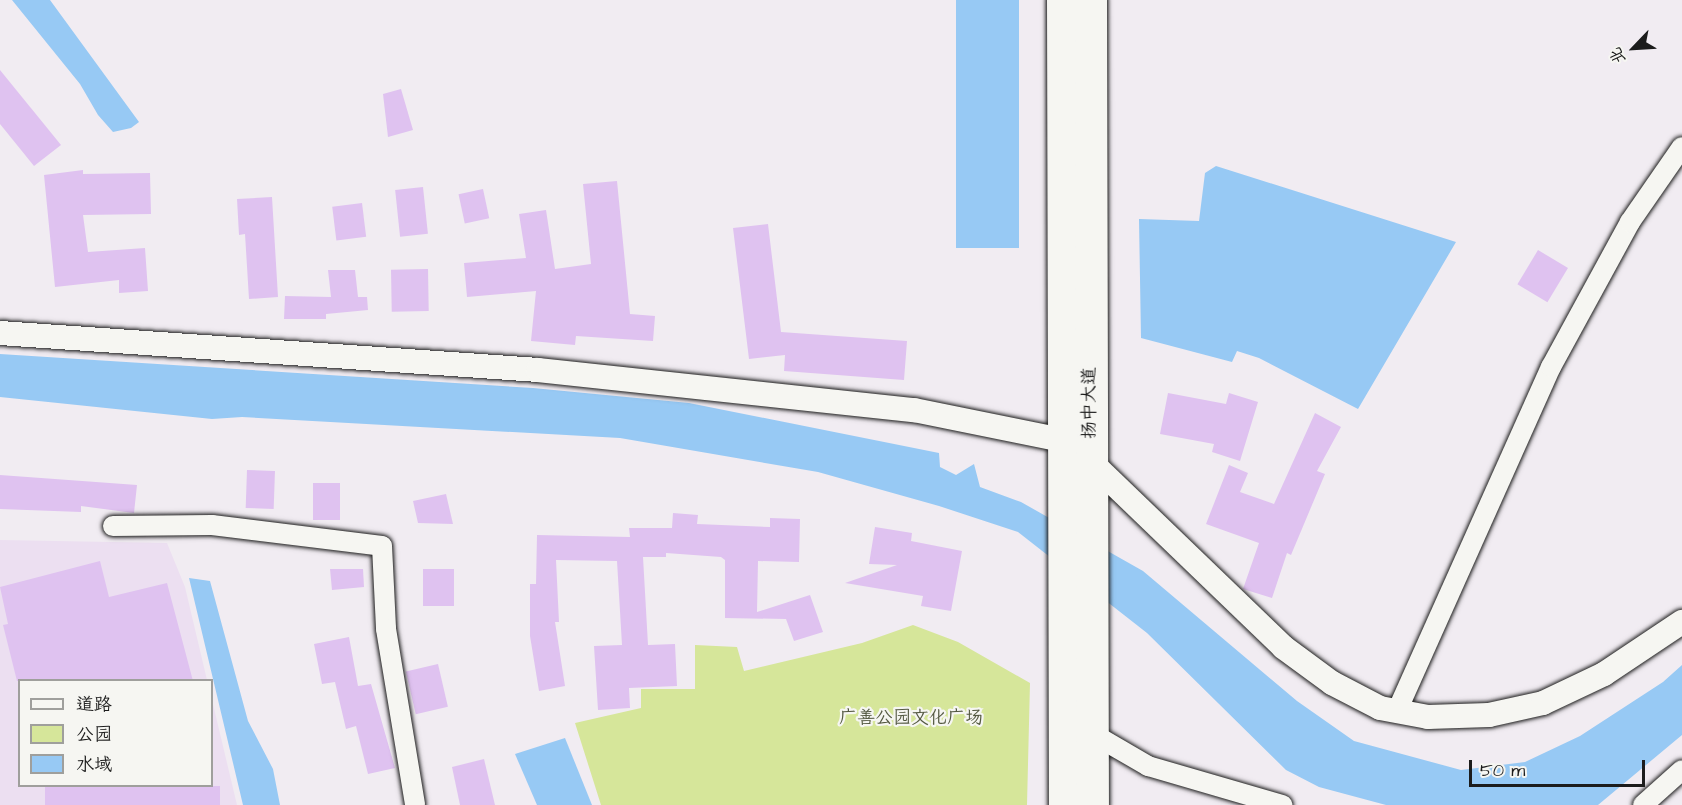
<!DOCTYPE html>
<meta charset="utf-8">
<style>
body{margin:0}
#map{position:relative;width:1682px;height:805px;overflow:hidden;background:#f1ecf2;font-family:"Architects Daughter","LXGW WenKai TC",sans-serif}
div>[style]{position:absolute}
.built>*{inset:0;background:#ecdff1}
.green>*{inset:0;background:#d6e69a}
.water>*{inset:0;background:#97c9f4;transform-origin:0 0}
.building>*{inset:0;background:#dfc2f0;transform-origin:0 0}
.roads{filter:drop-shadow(0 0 2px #1c1c1c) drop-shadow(0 0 2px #1c1c1c)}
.minor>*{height:20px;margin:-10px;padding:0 10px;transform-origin:10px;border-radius:10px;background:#f6f6f2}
.tertiary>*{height:24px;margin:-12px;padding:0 12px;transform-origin:12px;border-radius:12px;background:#f6f6f2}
.primary>*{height:32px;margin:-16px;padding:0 16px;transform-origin:16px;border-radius:16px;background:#f6f6f2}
span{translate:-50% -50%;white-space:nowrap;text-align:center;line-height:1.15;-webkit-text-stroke:4.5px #f6f6f2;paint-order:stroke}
.street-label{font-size:18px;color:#1c1c1c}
.park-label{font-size:18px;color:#545942}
.legend{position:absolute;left:18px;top:679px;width:195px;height:108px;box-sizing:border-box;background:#f6f6f2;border:2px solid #9f9f9c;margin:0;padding:8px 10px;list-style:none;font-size:18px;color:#1c1c1c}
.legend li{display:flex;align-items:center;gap:12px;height:30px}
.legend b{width:30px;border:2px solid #9f9f9c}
.north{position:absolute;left:1604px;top:18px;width:60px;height:60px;-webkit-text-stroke:4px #f6f6f2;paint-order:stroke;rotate:245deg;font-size:16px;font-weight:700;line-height:24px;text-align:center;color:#1c1c1c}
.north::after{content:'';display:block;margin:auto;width:21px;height:27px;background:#1c1c1c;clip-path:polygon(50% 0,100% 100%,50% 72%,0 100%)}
.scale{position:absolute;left:1469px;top:760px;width:176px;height:27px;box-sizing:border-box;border:3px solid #1c1c1c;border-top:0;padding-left:8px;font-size:18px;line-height:21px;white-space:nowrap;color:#1c1c1c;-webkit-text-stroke:4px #f6f6f2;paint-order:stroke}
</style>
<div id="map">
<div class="built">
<div style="clip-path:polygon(0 540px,167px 543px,185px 587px,207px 680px,20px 680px,20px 786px,212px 786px,212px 700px,237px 805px,0 805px)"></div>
</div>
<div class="green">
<div style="clip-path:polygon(913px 625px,958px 642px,1030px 683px,1027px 805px,601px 805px,575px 723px,641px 708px,641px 689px,695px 689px,695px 645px,737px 647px,744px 671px,862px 643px)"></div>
</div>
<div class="water">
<div style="clip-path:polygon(12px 0,50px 0,139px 122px,131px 128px,113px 132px,98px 115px,80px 84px)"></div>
<div style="left:956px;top:0;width:63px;height:248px"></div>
<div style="clip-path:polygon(1216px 166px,1456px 242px,1358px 409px,1259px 358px,1237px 351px,1232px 362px,1141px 338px,1139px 219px,1199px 221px,1205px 173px)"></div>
<div style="clip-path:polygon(0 354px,533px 388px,689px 403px,939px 453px,940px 467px,956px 475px,974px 464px,980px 487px,1021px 502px,1143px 571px,1297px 701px,1354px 741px,1461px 770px,1525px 762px,1580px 736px,1663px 682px,1682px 665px,1682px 735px,1598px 805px,1386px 805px,1319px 787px,1286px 770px,1147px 633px,1018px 532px,939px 506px,818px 472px,620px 438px,242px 417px,212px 419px,0 397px)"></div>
<div style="clip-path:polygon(189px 578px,210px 581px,248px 721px,273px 769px,280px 805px,243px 805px)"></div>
<div style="clip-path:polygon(565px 738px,592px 805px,537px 805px,515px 754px)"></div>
</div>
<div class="building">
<div style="clip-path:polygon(0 70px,61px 145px,34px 166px,0 124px)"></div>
<div style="clip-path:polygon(401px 89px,413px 130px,388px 137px,383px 94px)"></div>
<div style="clip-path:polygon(83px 170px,83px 174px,150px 173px,151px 214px,83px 215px,88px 252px,145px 248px,148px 291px,119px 293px,119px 280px,55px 287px,44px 175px)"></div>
<div style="clip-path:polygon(617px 181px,630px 314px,655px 316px,653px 341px,576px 336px,575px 345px,531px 341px,536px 291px,467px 297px,464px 263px,526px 258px,519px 214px,546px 210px,555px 269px,591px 264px,583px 184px)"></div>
<div style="left:423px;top:187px;width:47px;height:28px;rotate:84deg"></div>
<div style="left:483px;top:189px;width:30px;height:25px;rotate:78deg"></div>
<div style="clip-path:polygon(272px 197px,278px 297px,249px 299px,245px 234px,239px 235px,237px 199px)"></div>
<div style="left:362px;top:203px;width:34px;height:30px;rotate:83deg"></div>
<div style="clip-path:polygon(768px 224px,781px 332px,907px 341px,904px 380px,784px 371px,785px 355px,749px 359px,733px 228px)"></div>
<div style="left:1538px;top:250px;width:35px;height:40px;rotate:31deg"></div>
<div style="left:428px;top:269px;width:42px;height:37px;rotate:89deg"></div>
<div style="clip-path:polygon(328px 270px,355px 270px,358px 297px,367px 297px,368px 310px,326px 314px,326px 319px,284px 319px,285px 296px,331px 297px)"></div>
<div style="clip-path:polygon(1168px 393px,1226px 404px,1229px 393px,1258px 402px,1240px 461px,1212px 452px,1214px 444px,1160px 434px)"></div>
<div style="clip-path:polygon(1315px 413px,1341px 427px,1317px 471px,1325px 474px,1291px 555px,1287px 553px,1272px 598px,1243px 589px,1259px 543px,1206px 524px,1229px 465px,1248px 473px,1240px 492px,1274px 504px)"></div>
<div style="left:247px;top:470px;width:28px;height:38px;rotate:2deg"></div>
<div style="clip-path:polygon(0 475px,137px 485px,134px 513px,81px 506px,81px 512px,0 509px)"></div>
<div style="left:313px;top:483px;width:27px;height:37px"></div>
<div style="clip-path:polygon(446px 494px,453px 524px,418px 523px,413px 501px)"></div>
<div style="clip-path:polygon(673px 513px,698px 515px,697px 524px,770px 527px,770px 518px,800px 519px,799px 562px,758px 561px,757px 612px,810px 595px,823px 632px,794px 641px,786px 619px,725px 618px,725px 560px,721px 557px,666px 553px,666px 557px,643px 557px,648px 645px,675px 644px,677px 686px,629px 688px,630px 708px,598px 710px,594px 646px,622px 645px,617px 561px,556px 560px,559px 622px,555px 622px,565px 686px,539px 691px,530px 636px,530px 584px,536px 584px,537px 535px,630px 537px,629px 528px,672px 528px)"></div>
<div style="clip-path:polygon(875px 527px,912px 533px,911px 541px,962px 551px,951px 611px,921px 606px,923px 596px,845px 583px,897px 565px,869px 564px)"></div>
<div style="clip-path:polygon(100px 561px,109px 597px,167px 583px,193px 681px,17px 681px,3px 625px,8px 624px,0 587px)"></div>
<div style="clip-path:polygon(330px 569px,363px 569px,364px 587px,332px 590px)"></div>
<div style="left:423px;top:569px;width:31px;height:37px"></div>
<div style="clip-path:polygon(349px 637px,358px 686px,371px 684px,395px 768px,368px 774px,356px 726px,346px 729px,335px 682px,322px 684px,314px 644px)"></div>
<div style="left:438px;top:664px;width:44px;height:33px;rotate:77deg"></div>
<div style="clip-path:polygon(484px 759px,495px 805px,460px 805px,452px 767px)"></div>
<div style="left:45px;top:786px;width:175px;height:20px"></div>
</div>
<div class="roads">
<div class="minor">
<div style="left:113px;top:526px;width:99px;rotate:-0.6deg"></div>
<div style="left:212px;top:525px;width:171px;rotate:7deg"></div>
<div style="left:382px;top:546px;width:83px;rotate:87.2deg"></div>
<div style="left:386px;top:629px;width:178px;rotate:80.6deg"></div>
<div style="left:1397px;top:711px;width:377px;rotate:-65.9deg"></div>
<div style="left:1551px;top:367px;width:165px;rotate:-61.4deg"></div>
<div style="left:1630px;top:222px;width:91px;rotate:-55.3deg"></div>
<div style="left:1093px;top:734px;width:64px;rotate:30.2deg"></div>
<div style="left:1148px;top:766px;width:140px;rotate:16.2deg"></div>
<div style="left:1643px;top:805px;width:52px;rotate:-41.9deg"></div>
</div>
<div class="tertiary">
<div style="left:0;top:333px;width:539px;rotate:3.93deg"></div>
<div style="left:538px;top:370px;width:378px;rotate:6.1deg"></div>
<div style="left:914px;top:410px;width:151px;rotate:11.5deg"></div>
<div style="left:1062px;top:440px;width:34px;rotate:37deg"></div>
<div style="left:1089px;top:460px;width:269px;rotate:43.9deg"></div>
<div style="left:1283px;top:647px;width:61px;rotate:36.3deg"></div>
<div style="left:1332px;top:683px;width:54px;rotate:27.5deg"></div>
<div style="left:1380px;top:708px;width:49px;rotate:10.6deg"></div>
<div style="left:1428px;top:717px;width:61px;rotate:-1.9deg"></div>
<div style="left:1489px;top:715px;width:55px;rotate:-12.5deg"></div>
<div style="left:1543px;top:703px;width:68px;rotate:-25.4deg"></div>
<div style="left:1604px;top:674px;width:94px;rotate:-33.7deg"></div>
</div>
<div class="primary">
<div style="left:1063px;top:0;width:805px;rotate:89.86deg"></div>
<div style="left:1091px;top:0;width:805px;rotate:89.86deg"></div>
</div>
</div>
<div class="street-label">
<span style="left:1090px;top:403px;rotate:-90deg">扬中大道</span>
</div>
<div class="park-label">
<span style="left:911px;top:718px">广善公园文化广场</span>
</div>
<ul class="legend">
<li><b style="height:8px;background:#f6f6f2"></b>道路</li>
<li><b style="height:16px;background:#d6e69a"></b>公园</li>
<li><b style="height:16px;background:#97c9f4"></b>水域</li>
</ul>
<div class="north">北</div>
<div class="scale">50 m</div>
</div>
